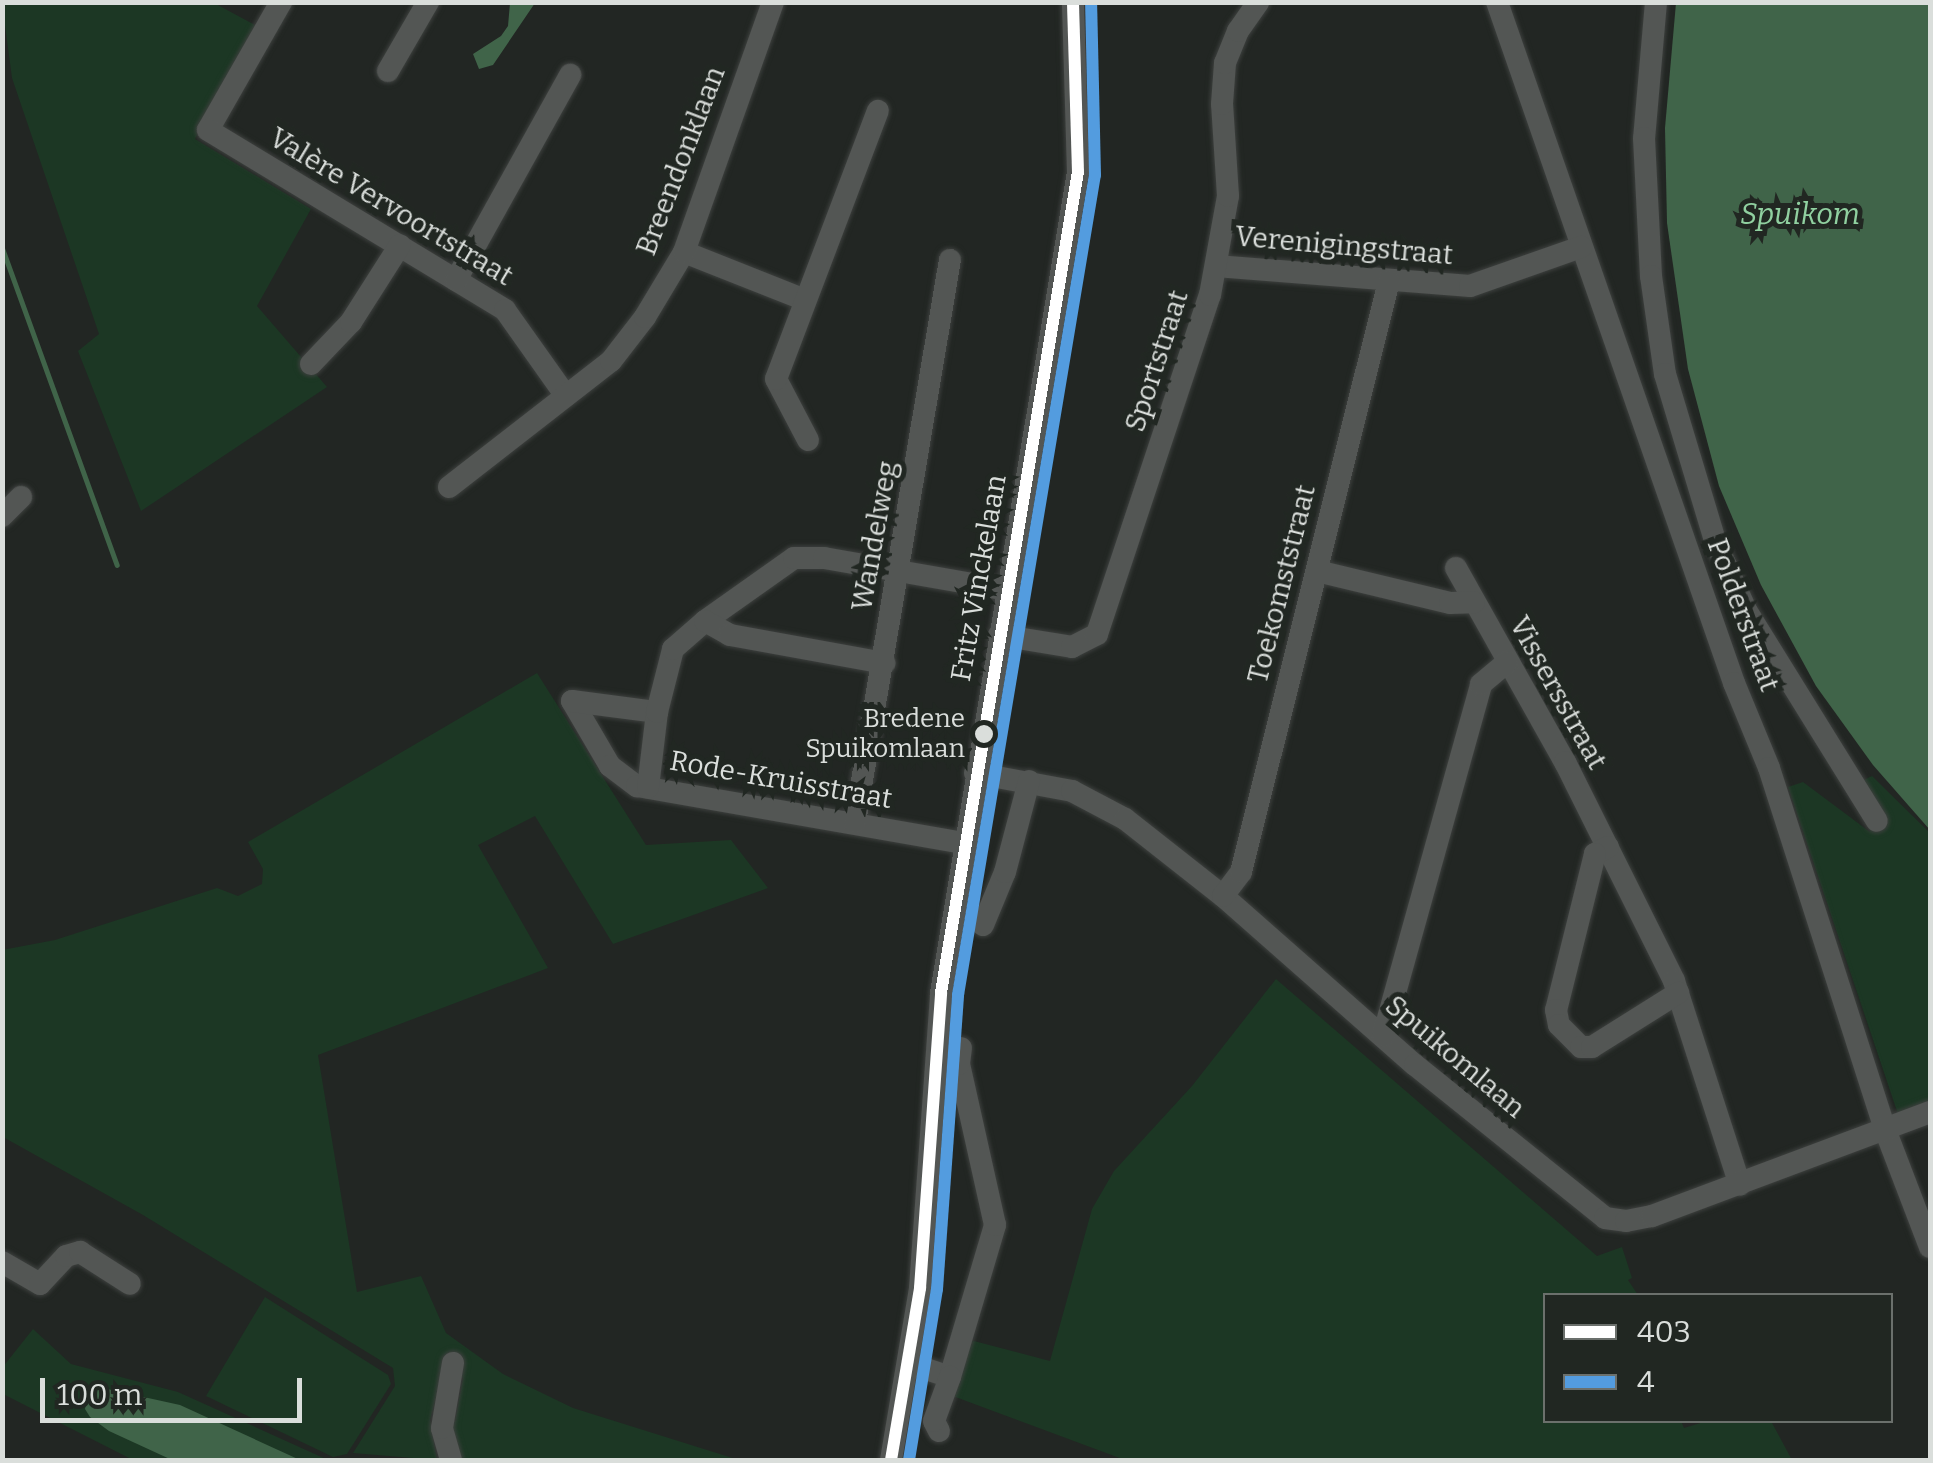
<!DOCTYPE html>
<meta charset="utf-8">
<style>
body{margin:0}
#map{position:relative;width:1933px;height:1463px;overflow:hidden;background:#222623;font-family:Bitter,serif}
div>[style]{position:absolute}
.green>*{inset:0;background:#1c3724}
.water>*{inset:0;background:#406449}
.stream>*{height:5px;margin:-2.5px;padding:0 2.5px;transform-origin:2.5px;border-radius:2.5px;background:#406449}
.roads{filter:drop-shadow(0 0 2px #3d403e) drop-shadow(0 0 2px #3d403e)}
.minor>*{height:22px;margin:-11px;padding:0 11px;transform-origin:11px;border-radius:11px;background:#535654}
.bus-1>*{height:12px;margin:-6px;padding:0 6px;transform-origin:6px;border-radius:6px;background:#fff}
.bus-2>*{height:12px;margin:-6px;padding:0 6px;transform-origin:6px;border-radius:6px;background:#539cdf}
.dots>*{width:28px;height:28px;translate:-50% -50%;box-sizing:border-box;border:5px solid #212722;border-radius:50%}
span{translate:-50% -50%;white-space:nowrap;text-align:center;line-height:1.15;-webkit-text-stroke:10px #212722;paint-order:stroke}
.bus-label{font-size:26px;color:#dadedb}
.right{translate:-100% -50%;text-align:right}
.street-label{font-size:28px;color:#dadedb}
.water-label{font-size:30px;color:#90d0a0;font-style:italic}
.frame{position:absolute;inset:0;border:5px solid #dadedb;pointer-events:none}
.legend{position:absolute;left:1543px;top:1293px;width:350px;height:130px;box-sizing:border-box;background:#212722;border:2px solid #6b706c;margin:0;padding:12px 18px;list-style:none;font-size:30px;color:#dadedb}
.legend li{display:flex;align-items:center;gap:20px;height:50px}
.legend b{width:50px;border:2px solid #6b706c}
.scale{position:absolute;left:40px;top:1378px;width:262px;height:45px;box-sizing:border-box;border:5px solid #dadedb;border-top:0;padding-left:12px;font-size:30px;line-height:35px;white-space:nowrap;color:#dadedb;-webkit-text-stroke:8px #212722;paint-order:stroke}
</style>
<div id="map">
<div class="green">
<div style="clip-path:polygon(2px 3px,214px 3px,255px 25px,195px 139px,311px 209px,257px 306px,327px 387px,141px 511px,78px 351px,99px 334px,12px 78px)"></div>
<div style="clip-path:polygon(537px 673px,646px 845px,731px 840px,768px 888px,613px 944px,535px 816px,478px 845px,548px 968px,318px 1055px,357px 1292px,421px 1276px,446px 1333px,503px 1374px,573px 1408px,739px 1460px,459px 1460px,451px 1421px,455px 1421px,463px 1378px,443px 1372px,430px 1420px,437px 1460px,353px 1453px,395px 1386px,393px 1368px,143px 1215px,3px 1137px,2px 950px,55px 940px,217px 888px,238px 896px,262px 884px,263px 869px,248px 842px)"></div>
<div style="clip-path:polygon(1872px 776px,1930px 833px,1930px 1105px,1900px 1120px,1788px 787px,1803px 782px,1870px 832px,1867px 818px,1847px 788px)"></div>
<div style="clip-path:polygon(1276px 979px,1597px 1256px,1622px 1247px,1632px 1278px,1628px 1280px,1638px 1295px,1546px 1296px,1546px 1420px,1681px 1421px,1684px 1428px,1707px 1421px,1771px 1421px,1792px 1460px,1125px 1460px,950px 1395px,970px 1340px,1050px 1361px,1092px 1209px,1114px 1171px,1192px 1086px)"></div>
<div style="clip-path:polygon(265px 1297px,388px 1375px,391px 1384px,347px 1454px,333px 1457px,206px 1396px)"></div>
<div style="clip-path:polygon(33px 1329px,71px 1364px,178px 1392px,328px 1460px,133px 1460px,3px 1394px,2px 1368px)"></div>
</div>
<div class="water">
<div style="clip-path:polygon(510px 3px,535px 3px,493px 65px,479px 69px,473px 54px,501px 36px,508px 26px)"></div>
<div style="clip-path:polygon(1676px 3px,1930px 3px,1930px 830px,1873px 765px,1816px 686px,1761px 585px,1719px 486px,1688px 369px,1667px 223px,1665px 128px)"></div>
<div style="clip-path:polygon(98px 1387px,180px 1405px,300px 1460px,172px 1460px,109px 1431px,90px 1417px,85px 1409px,88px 1393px)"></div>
</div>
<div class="stream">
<div style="left:2px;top:248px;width:337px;rotate:70.1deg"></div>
</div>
<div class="roads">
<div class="minor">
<div style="left:281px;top:2px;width:147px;rotate:119.7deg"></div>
<div style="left:208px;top:130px;width:347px;rotate:31.2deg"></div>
<div style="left:505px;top:310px;width:105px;rotate:54.7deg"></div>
<div style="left:1497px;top:2px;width:721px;rotate:70.81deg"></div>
<div style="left:1734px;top:683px;width:92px;rotate:67.6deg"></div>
<div style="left:1769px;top:768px;width:382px;rotate:72.2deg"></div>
<div style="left:1886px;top:1132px;width:123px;rotate:69.1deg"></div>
<div style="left:1656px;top:2px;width:137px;rotate:95deg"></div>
<div style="left:1644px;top:138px;width:138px;rotate:87.1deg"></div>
<div style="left:1651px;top:276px;width:99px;rotate:81.9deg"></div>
<div style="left:1665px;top:374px;width:174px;rotate:73.3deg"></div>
<div style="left:1715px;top:541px;width:76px;rotate:65.8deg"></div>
<div style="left:1746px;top:610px;width:248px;rotate:58.2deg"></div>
<div style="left:388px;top:71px;width:80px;rotate:-59.9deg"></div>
<div style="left:684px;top:252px;width:128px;rotate:21.6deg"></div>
<div style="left:1216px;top:266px;width:255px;rotate:4.5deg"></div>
<div style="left:1470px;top:286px;width:118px;rotate:-19.4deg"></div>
<div style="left:456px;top:280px;width:235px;rotate:-60.9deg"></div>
<div style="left:311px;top:364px;width:58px;rotate:-46.4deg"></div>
<div style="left:351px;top:322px;width:91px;rotate:-57.5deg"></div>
<div style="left:808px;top:440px;width:69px;rotate:-117.7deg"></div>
<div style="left:776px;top:379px;width:287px;rotate:-69.2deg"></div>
<div style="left:449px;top:487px;width:205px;rotate:-37.9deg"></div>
<div style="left:611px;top:361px;width:56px;rotate:-52.3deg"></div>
<div style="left:645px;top:317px;width:76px;rotate:-59deg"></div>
<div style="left:684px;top:252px;width:265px;rotate:-70.4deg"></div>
<div style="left:2px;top:516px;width:27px;rotate:-45deg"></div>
<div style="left:1456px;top:568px;width:223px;rotate:60.7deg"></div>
<div style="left:1565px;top:762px;width:245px;rotate:63.5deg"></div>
<div style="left:1674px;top:981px;width:214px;rotate:72.1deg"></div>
<div style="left:1317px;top:571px;width:137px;rotate:13.5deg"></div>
<div style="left:1450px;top:603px;width:24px;rotate:-2deg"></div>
<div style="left:705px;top:621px;width:109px;rotate:-35.3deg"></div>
<div style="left:794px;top:558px;width:30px"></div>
<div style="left:824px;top:558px;width:186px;rotate:9.9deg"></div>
<div style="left:999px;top:635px;width:74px;rotate:9.3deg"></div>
<div style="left:1072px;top:647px;width:28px;rotate:-27deg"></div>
<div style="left:1097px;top:634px;width:357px;rotate:-71.6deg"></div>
<div style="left:1210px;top:295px;width:101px;rotate:-79.7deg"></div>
<div style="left:1228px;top:196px;width:92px;rotate:-93.7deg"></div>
<div style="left:1222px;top:104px;width:41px;rotate:-85.8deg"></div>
<div style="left:1225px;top:63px;width:35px;rotate:-68deg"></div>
<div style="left:1238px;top:31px;width:35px;rotate:-55deg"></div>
<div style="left:572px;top:701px;width:75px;rotate:59.7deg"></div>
<div style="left:610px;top:766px;width:34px;rotate:37deg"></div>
<div style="left:637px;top:786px;width:332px;rotate:9.9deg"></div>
<div style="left:572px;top:701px;width:86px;rotate:7.4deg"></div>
<div style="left:657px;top:712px;width:76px;rotate:96.8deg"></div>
<div style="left:657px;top:712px;width:65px;rotate:-75.7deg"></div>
<div style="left:673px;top:649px;width:43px;rotate:-41.2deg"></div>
<div style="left:705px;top:621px;width:29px;rotate:29deg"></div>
<div style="left:730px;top:635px;width:157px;rotate:10.3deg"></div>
<div style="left:975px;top:773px;width:99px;rotate:10.5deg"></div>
<div style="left:1072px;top:791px;width:60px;rotate:27.8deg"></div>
<div style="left:1125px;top:819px;width:125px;rotate:38.2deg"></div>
<div style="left:1223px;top:896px;width:256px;rotate:41.4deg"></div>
<div style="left:1415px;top:1065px;width:244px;rotate:38.8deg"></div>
<div style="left:1605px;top:1218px;width:21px;rotate:8deg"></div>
<div style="left:1626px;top:1221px;width:26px;rotate:-11deg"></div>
<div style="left:1652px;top:1216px;width:297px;rotate:-20.5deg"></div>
<div style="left:855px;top:822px;width:570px;rotate:-80.41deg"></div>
<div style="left:1608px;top:847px;width:15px;rotate:152deg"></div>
<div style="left:1595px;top:854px;width:161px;rotate:104deg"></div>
<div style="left:1556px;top:1010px;width:15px;rotate:79deg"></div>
<div style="left:1559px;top:1025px;width:31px;rotate:45deg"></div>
<div style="left:1581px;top:1047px;width:11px"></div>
<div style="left:1592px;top:1047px;width:102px;rotate:-32.1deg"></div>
<div style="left:1223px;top:896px;width:30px;rotate:-53deg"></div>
<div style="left:1241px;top:872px;width:609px;rotate:-75.94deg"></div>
<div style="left:983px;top:925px;width:57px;rotate:-67.5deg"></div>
<div style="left:1005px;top:872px;width:94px;rotate:-75.2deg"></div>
<div style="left:1383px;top:1036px;width:365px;rotate:-74.4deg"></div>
<div style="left:1481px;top:684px;width:34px;rotate:-40deg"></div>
<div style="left:2px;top:1262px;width:44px;rotate:30.1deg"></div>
<div style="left:40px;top:1284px;width:38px;rotate:-47deg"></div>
<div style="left:66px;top:1256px;width:15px;rotate:-16deg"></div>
<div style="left:80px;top:1252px;width:59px;rotate:32.6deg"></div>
<div style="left:908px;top:1363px;width:44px;rotate:18.4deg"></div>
<div style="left:950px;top:1377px;width:159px;rotate:-73.5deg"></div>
<div style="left:995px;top:1225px;width:165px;rotate:-102.6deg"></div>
<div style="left:959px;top:1064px;width:16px;rotate:-83deg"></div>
<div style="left:939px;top:1431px;width:11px;rotate:-117deg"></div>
<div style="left:934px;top:1421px;width:47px;rotate:-70deg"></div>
<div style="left:451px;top:1460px;width:33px;rotate:-106deg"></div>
<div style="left:442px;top:1428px;width:66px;rotate:-80.4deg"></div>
<div style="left:891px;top:1460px;width:174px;rotate:-80.4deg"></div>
<div style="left:920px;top:1288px;width:296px;rotate:-85.9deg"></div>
<div style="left:941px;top:993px;width:832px;rotate:-80.53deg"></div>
<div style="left:1078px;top:172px;width:170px;rotate:-91.7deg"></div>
</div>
</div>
<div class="bus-1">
<div style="left:891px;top:1460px;width:174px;rotate:-80.4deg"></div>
<div style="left:920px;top:1288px;width:296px;rotate:-85.9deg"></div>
<div style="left:941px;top:993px;width:832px;rotate:-80.53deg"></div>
<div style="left:1078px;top:172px;width:170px;rotate:-91.7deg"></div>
</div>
<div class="bus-2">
<div style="left:909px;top:1460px;width:173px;rotate:-80.7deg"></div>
<div style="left:937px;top:1289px;width:295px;rotate:-85.9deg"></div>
<div style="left:958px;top:995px;width:831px;rotate:-80.52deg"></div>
<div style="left:1095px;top:175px;width:173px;rotate:-91.3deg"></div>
</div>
<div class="dots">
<div style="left:984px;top:734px;background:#dadedb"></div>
</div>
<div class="bus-label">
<span class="right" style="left:965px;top:734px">Bredene<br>Spuikomlaan</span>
</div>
<div class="street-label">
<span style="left:681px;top:161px;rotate:-69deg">Breendonklaan</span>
<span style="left:391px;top:207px;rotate:31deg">Valère Vervoortstraat</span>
<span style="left:1344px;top:246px;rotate:5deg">Verenigingstraat</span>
<span style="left:1157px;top:361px;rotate:-72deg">Sportstraat</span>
<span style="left:875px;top:536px;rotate:-80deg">Wandelweg</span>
<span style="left:979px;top:578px;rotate:-80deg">Fritz Vinckelaan</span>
<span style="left:1282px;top:584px;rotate:-76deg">Toekomststraat</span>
<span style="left:1743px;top:615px;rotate:70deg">Polderstraat</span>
<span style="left:1558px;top:693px;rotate:61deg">Vissersstraat</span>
<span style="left:781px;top:780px;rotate:10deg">Rode-Kruisstraat</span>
<span style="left:1455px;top:1057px;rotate:40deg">Spuikomlaan</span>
</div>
<div class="water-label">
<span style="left:1800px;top:214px">Spuikom</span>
</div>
<div class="frame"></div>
<ul class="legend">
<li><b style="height:12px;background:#fff"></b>403</li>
<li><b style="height:12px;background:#539cdf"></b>4</li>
</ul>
<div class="scale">100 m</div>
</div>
